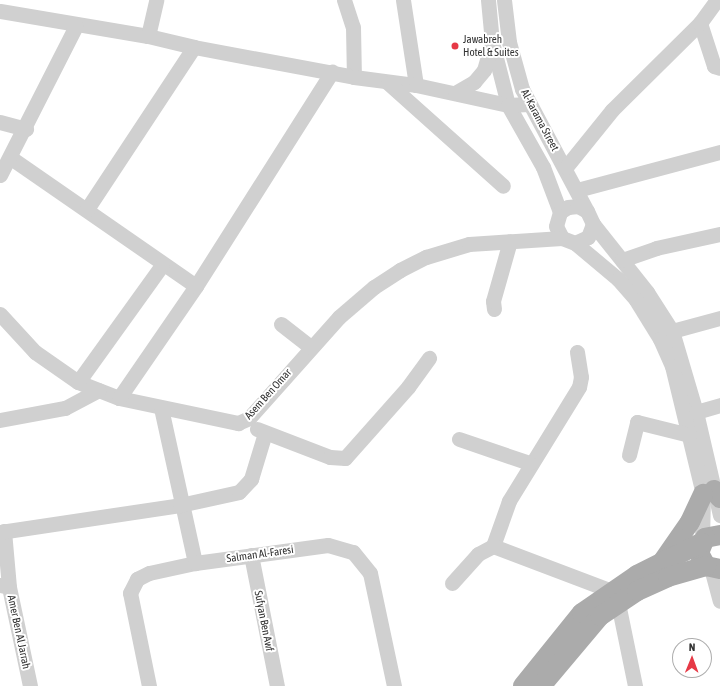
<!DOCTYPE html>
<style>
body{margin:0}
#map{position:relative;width:720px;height:686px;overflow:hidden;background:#fff;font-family:"Asap Condensed",sans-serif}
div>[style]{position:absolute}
.minor>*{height:15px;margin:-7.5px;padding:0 7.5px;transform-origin:7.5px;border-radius:7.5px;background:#d0d0d0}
.major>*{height:20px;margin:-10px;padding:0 10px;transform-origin:10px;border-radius:10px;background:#ababab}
.dots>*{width:11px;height:11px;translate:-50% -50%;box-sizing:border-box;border:2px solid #fff;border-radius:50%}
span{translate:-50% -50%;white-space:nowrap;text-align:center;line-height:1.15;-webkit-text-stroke:4px #fff;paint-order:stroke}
.poi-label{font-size:11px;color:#333}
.left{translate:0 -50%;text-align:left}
.street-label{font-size:11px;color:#333}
.north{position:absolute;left:672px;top:638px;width:40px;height:40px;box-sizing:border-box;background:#fff;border:1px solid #adadad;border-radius:50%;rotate:1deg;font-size:11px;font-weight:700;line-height:16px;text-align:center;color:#333}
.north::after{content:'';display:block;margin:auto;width:14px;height:18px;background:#e63946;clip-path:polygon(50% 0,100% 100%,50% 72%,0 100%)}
</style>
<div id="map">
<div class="minor">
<div style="left:344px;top:0;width:28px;rotate:72deg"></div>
<div style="left:353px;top:27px;width:50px;rotate:88.9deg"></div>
<div style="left:403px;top:0;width:86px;rotate:81.3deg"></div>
<div style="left:488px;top:0;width:42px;rotate:84.6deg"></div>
<div style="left:492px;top:42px;width:65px;rotate:75.7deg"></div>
<div style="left:508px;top:105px;width:71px;rotate:60.6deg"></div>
<div style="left:543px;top:167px;width:48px;rotate:69.3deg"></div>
<div style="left:504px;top:0;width:42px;rotate:83.2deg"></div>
<div style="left:509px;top:42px;width:49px;rotate:74.5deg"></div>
<div style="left:522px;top:89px;width:138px;rotate:62deg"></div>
<div style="left:0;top:11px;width:150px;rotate:9.6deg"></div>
<div style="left:148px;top:36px;width:47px;rotate:13.4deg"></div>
<div style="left:194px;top:47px;width:163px;rotate:10.6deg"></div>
<div style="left:354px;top:77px;width:63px;rotate:7.4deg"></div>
<div style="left:416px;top:85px;width:94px;rotate:12.3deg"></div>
<div style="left:508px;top:105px;width:21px;rotate:-3deg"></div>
<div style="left:700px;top:23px;width:45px;rotate:72deg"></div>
<div style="left:714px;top:66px;width:6px;rotate:18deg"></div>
<div style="left:148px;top:36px;width:37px;rotate:-77deg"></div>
<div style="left:388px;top:83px;width:154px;rotate:41.8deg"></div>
<div style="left:455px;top:93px;width:22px;rotate:-30deg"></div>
<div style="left:474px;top:82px;width:16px;rotate:-50deg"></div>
<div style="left:484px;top:70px;width:26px;rotate:-74deg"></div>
<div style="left:0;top:122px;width:27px;rotate:15deg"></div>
<div style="left:11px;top:158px;width:225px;rotate:34.7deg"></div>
<div style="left:566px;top:167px;width:73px;rotate:-51.1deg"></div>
<div style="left:612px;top:110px;width:124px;rotate:-44.7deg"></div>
<div style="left:700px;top:23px;width:29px;rotate:-54deg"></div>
<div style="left:0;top:175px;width:167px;rotate:-63deg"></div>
<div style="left:577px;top:190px;width:148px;rotate:-14.9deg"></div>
<div style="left:87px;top:209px;width:194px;rotate:-56.6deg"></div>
<div style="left:593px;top:224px;width:14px;rotate:111deg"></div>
<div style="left:588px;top:237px;width:14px;rotate:155deg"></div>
<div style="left:575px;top:243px;width:14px;rotate:-159deg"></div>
<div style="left:562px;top:238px;width:13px;rotate:-117deg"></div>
<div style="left:556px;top:226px;width:15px;rotate:-74deg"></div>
<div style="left:560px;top:212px;width:9px;rotate:-32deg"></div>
<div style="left:568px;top:207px;width:10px;rotate:-6deg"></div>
<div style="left:578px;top:206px;width:10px;rotate:29deg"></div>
<div style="left:587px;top:211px;width:14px;rotate:65deg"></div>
<div style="left:593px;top:224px;width:87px;rotate:51.5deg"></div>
<div style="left:647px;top:292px;width:46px;rotate:57.3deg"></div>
<div style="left:672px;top:331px;width:84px;rotate:73.5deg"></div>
<div style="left:696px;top:412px;width:106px;rotate:76.9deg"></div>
<div style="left:575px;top:243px;width:56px;rotate:39.9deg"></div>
<div style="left:618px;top:279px;width:28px;rotate:49deg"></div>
<div style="left:636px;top:300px;width:46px;rotate:58.4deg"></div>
<div style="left:660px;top:339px;width:30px;rotate:66deg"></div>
<div style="left:672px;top:366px;width:132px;rotate:76.4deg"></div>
<div style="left:703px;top:494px;width:48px;rotate:91.2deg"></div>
<div style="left:622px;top:260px;width:36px;rotate:-19deg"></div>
<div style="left:656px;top:248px;width:66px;rotate:-12.3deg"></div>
<div style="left:494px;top:309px;width:8px;rotate:-97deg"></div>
<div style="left:493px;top:301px;width:62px;rotate:-74.2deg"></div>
<div style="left:0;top:314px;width:52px;rotate:47.4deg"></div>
<div style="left:35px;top:352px;width:52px;rotate:34.9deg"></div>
<div style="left:78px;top:382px;width:44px;rotate:21.3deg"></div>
<div style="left:119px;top:398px;width:122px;rotate:11.9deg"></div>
<div style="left:238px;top:423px;width:12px;rotate:-24deg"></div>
<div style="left:249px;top:418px;width:135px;rotate:-48.3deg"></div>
<div style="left:339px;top:317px;width:46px;rotate:-40.6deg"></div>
<div style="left:374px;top:287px;width:31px;rotate:-33deg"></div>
<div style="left:400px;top:270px;width:29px;rotate:-27deg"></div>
<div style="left:426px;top:257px;width:45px;rotate:-16.8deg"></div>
<div style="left:469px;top:244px;width:93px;rotate:-3.7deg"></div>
<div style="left:281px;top:324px;width:37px;rotate:38deg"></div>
<div style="left:672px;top:331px;width:50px;rotate:-15.2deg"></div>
<div style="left:577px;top:352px;width:25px;rotate:81deg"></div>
<div style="left:581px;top:377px;width:10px;rotate:101deg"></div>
<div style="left:579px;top:387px;width:134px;rotate:121.6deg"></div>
<div style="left:509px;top:501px;width:48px;rotate:109.6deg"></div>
<div style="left:493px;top:546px;width:127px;rotate:20.7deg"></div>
<div style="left:78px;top:382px;width:144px;rotate:-54.3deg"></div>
<div style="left:119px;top:398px;width:136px;rotate:-55.5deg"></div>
<div style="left:196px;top:286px;width:254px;rotate:-57.6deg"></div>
<div style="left:161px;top:408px;width:159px;rotate:77.6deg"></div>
<div style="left:696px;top:412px;width:25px;rotate:-16deg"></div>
<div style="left:0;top:420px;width:66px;rotate:-10.5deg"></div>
<div style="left:65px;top:408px;width:38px;rotate:-28deg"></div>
<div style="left:257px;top:429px;width:78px;rotate:21deg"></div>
<div style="left:330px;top:457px;width:15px;rotate:4deg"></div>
<div style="left:345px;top:458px;width:95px;rotate:-48.4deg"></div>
<div style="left:408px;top:387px;width:36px;rotate:-54deg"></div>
<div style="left:459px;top:439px;width:74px;rotate:18.9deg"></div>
<div style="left:629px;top:455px;width:34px;rotate:-76deg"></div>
<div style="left:637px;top:422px;width:54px;rotate:14deg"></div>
<div style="left:4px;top:531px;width:56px;rotate:84.9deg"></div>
<div style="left:0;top:532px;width:182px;rotate:-8.5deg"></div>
<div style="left:180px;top:505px;width:60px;rotate:-12.4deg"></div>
<div style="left:239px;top:492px;width:18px;rotate:-47deg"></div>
<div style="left:251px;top:479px;width:48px;rotate:-73.1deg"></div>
<div style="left:251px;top:555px;width:134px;rotate:78.8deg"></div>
<div style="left:711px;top:568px;width:34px;rotate:75deg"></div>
<div style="left:452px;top:583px;width:39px;rotate:-48deg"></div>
<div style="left:478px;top:554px;width:17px;rotate:-28deg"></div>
<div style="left:0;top:585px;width:9px;rotate:13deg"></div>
<div style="left:9px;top:587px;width:101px;rotate:78deg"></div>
<div style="left:618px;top:603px;width:85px;rotate:78.4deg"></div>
<div style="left:149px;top:686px;width:95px;rotate:-101.5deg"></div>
<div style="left:130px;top:593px;width:16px;rotate:-63deg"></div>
<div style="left:137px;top:579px;width:13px;rotate:-27deg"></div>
<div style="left:149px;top:573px;width:47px;rotate:-12.3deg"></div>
<div style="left:195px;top:563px;width:134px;rotate:-7.7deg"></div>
<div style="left:328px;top:545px;width:26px;rotate:16deg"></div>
<div style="left:353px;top:552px;width:27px;rotate:51deg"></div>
<div style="left:370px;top:573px;width:116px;rotate:78deg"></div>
</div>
<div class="major">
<div style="left:714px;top:490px;width:10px;rotate:53deg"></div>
<div style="left:720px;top:535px;width:15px;rotate:169deg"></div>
<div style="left:705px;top:538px;width:16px;rotate:112deg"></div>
<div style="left:699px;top:553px;width:15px;rotate:62deg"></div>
<div style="left:706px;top:566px;width:14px;rotate:12deg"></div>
<div style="left:663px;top:561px;width:47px;rotate:-55.3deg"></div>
<div style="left:690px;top:522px;width:31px;rotate:-65deg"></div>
<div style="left:523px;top:686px;width:94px;rotate:-51.1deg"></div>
<div style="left:582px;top:613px;width:67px;rotate:-34.6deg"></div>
<div style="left:637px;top:575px;width:72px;rotate:-26.6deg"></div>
<div style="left:541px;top:686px;width:92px;rotate:-49.9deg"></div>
<div style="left:600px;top:616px;width:45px;rotate:-34deg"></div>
<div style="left:637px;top:591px;width:34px;rotate:-24deg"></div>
<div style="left:668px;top:577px;width:40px;rotate:-16deg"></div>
</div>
<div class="dots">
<div style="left:455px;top:46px;background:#e63946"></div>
</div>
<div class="poi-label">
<span class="left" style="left:463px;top:46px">Jawabreh<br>Hotel &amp; Suites</span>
</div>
<div class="street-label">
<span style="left:540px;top:120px;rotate:62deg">Al-Karama Street</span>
<span style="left:268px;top:394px;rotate:-48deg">Asem Ben Omar</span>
<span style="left:260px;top:554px;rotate:-8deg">Salman Al-Faresi</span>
<span style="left:264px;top:621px;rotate:79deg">Sufyan Ben Awf</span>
<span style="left:19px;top:632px;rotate:78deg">Amer Ben Al Jarrah</span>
</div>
<div class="north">N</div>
</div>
